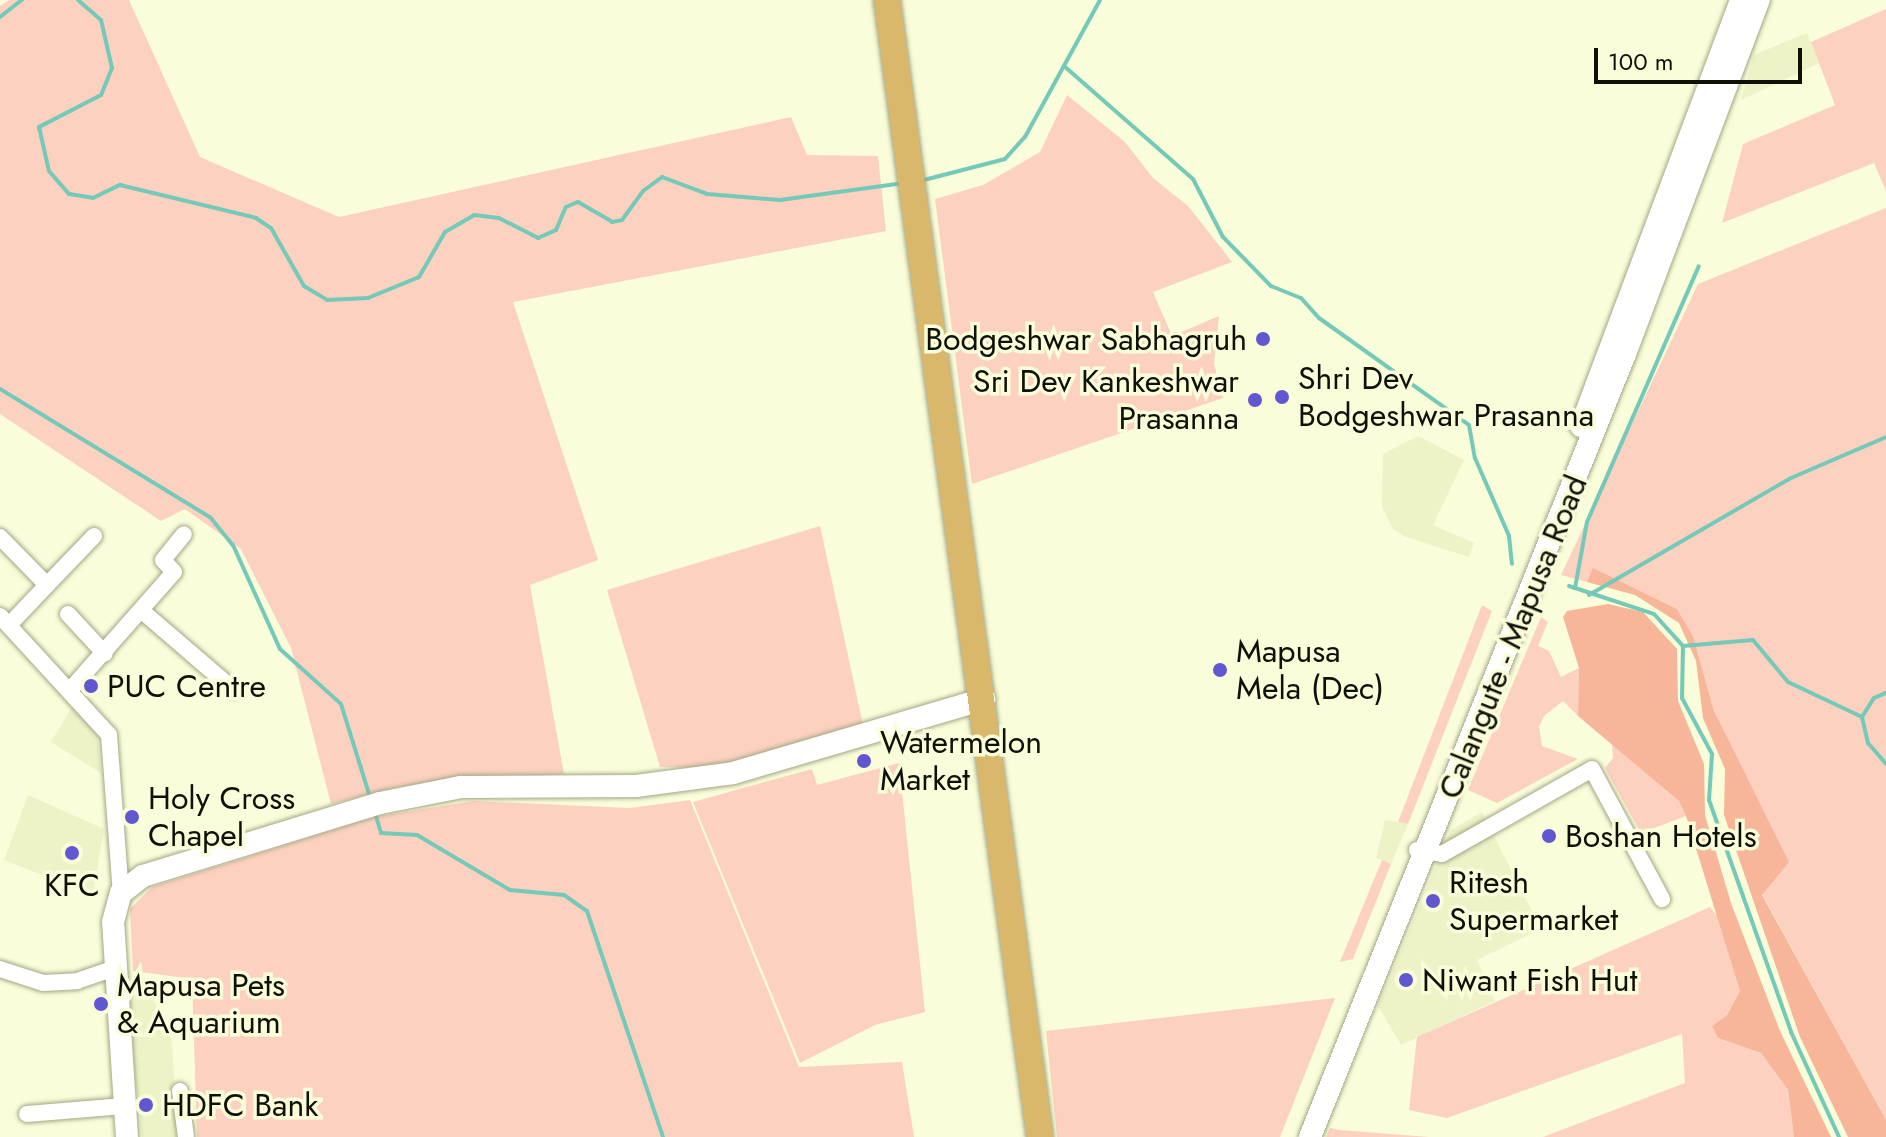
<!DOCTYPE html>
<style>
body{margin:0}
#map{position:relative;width:1886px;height:1137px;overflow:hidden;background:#f9fdd9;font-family:Jost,sans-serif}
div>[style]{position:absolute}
.built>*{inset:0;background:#edf2c7}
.green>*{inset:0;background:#fcd1bf}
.forest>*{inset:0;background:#f7b599}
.stream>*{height:4px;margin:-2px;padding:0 2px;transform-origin:2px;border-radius:2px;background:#74c9b9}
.roads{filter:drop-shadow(0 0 2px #a3a684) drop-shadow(0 0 2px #a3a684)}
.street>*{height:16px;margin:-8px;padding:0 8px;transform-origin:8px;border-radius:8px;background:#fff}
.secondary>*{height:22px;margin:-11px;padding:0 11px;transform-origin:11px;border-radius:11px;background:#fff}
.primary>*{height:26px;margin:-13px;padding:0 13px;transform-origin:13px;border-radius:13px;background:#d9b86b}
.dots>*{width:22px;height:22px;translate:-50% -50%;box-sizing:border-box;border:4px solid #f9fdd9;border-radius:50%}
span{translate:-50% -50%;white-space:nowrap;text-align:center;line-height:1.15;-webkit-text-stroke:7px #f9fdd9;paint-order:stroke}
.poi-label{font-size:32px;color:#101106}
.right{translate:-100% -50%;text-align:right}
.left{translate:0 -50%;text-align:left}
.street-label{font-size:32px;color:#101106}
.scale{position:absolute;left:1594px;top:48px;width:208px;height:36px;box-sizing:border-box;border:4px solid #101106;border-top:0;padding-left:10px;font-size:24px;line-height:28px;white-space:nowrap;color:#101106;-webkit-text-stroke:6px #f9fdd9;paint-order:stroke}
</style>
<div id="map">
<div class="built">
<div style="clip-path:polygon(1807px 33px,1819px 63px,1741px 100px,1754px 55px)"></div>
<div style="clip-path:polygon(1418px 436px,1464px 460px,1433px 525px,1474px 543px,1469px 557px,1406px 537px,1393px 529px,1382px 507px,1383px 454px)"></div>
<div style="clip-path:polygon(74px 704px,97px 729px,101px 773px,51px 742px)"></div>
<div style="clip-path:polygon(28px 795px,104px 829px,93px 895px,4px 860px)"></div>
<div style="clip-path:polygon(1482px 812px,1541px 929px,1477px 960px,1495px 1001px,1401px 1045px,1378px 1006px,1451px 830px)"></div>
<div style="clip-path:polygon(1385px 820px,1408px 824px,1391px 864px,1376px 858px)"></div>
<div style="clip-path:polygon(126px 994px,151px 997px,170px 1025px,179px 1137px,142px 1137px)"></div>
</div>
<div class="green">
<div style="clip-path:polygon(9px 0,129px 0,200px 157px,339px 217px,791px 117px,807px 155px,878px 156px,886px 231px,513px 302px,598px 560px,530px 585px,564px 774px,398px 787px,331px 804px,291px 648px,241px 549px,185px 509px,161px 521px,0 414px,0 6px)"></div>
<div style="clip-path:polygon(1886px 9px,1886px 191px,1874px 163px,1722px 223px,1743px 144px,1835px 105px,1811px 42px)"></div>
<div style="clip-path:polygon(1067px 95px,1125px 142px,1153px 178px,1188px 206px,1232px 262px,1153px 292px,1172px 336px,1219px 316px,1214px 364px,1223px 398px,972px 484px,935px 199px,983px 185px,1040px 152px)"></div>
<div style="clip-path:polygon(1886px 208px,1886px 1120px,1762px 894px,1749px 784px,1714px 711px,1693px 636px,1677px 609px,1594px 569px,1587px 582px,1561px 575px,1698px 284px)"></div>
<div style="clip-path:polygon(820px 526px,863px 725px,712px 768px,660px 767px,607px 590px)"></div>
<div style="clip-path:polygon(1482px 605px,1492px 611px,1408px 824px,1398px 822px)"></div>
<div style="clip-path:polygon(1541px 617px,1548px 622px,1538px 646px,1549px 651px,1561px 677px,1579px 668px,1578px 716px,1563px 701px,1544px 716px,1539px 727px,1542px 746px,1578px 759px,1497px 803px,1468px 790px)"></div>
<div style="clip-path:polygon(1612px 744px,1679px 801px,1686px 816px,1641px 833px,1605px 768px,1613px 758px)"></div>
<div style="clip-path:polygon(899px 763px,925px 1012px,875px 1025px,800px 1063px,693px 802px,812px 769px,817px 785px)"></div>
<div style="clip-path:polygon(690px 800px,799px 1067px,902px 1062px,914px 1137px,197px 1137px,192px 979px,133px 971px,130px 909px,152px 887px,374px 817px,473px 801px,630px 808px)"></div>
<div style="clip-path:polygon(1382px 860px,1391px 864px,1353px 959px,1340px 962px)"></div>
<div style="clip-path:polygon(1710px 907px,1718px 917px,1740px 991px,1727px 1015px,1712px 1026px,1718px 1038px,1761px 1053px,1788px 1090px,1794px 1137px,1543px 1137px,1685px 1083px,1682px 1034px,1447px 1118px,1409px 1110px,1417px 1037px)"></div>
<div style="clip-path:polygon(1335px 998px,1280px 1137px,1057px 1137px,1046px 1031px)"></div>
<div style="clip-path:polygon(1330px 1128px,1340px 1130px,1429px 1137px,1326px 1137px)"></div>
</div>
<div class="forest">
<div style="clip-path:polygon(1593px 568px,1677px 609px,1693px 636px,1714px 711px,1789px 862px,1762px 895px,1886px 1120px,1886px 1137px,1848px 1137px,1800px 1037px,1724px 815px,1725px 769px,1703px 718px,1696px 661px,1679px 623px,1635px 595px,1587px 582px)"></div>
<div style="clip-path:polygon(1608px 604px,1643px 612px,1677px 649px,1678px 701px,1704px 764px,1705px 815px,1731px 903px,1780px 1031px,1831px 1137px,1794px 1137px,1788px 1090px,1761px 1053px,1718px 1038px,1712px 1026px,1727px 1015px,1740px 991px,1686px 816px,1679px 801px,1578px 716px,1579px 668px,1563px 617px,1567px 611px)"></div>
</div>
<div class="stream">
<div style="left:78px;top:0;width:30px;rotate:41deg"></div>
<div style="left:101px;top:20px;width:49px;rotate:77.1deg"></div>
<div style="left:112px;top:68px;width:29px;rotate:112deg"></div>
<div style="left:101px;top:95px;width:70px;rotate:152.7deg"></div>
<div style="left:39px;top:127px;width:45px;rotate:77.2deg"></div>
<div style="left:49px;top:171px;width:30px;rotate:49deg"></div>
<div style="left:69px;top:194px;width:24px;rotate:9deg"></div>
<div style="left:93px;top:198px;width:30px;rotate:-26deg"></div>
<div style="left:120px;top:185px;width:140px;rotate:13.6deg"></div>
<div style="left:256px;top:218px;width:18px;rotate:34deg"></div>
<div style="left:271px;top:228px;width:67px;rotate:60.4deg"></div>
<div style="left:304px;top:286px;width:27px;rotate:31deg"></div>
<div style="left:327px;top:300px;width:41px;rotate:-2.8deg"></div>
<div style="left:368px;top:298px;width:55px;rotate:-22.4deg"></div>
<div style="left:419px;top:277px;width:52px;rotate:-60deg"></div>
<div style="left:445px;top:232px;width:34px;rotate:-30deg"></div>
<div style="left:474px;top:215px;width:25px;rotate:7deg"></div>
<div style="left:499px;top:218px;width:44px;rotate:27.1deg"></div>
<div style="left:538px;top:238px;width:20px;rotate:-24deg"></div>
<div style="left:556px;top:230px;width:25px;rotate:-67deg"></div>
<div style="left:566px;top:207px;width:13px;rotate:-23deg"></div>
<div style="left:578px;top:202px;width:39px;rotate:30deg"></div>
<div style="left:612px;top:222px;width:10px;rotate:-11deg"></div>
<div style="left:622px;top:220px;width:36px;rotate:-54deg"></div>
<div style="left:643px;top:191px;width:24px;rotate:-36deg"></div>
<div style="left:662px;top:177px;width:48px;rotate:20.7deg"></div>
<div style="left:707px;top:194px;width:73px;rotate:4.7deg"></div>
<div style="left:780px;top:200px;width:125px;rotate:-7.8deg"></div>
<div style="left:0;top:17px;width:28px;rotate:-38deg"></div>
<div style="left:1064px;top:66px;width:171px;rotate:41.2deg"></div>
<div style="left:1193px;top:179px;width:65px;rotate:62.7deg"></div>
<div style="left:1223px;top:237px;width:69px;rotate:45.6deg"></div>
<div style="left:1271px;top:286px;width:32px;rotate:22deg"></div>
<div style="left:1301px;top:298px;width:27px;rotate:48deg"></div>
<div style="left:1319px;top:318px;width:184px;rotate:35.5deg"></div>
<div style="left:1469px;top:425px;width:34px;rotate:80deg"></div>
<div style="left:1475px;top:458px;width:85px;rotate:66.4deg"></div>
<div style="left:1509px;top:536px;width:28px;rotate:84deg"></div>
<div style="left:920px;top:181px;width:88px;rotate:-14.5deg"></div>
<div style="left:1005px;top:159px;width:30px;rotate:-48deg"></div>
<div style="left:1025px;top:137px;width:156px;rotate:-61.3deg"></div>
<div style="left:0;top:389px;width:246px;rotate:31.4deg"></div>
<div style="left:210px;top:517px;width:36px;rotate:51deg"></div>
<div style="left:233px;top:545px;width:114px;rotate:65.7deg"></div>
<div style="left:280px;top:649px;width:82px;rotate:42deg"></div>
<div style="left:341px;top:704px;width:97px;rotate:72.7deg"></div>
<div style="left:1569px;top:586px;width:89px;rotate:18.2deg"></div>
<div style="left:1654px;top:614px;width:43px;rotate:47.8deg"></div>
<div style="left:1683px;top:646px;width:52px;rotate:91.1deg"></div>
<div style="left:1682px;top:698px;width:64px;rotate:61.8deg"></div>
<div style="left:1712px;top:754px;width:46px;rotate:93.7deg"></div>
<div style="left:1709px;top:800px;width:246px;rotate:70.5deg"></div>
<div style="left:1791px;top:1032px;width:115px;rotate:65.4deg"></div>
<div style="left:1575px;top:588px;width:67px;rotate:-79.7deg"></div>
<div style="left:1587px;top:522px;width:279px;rotate:-66.4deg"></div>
<div style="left:1589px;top:595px;width:233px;rotate:-30.1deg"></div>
<div style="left:1791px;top:478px;width:103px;rotate:-23.3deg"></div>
<div style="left:1683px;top:646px;width:70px;rotate:-4.9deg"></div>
<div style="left:1753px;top:640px;width:55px;rotate:50.2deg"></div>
<div style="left:1788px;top:682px;width:82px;rotate:25.3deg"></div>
<div style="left:1862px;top:717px;width:27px;rotate:77deg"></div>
<div style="left:1868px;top:743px;width:28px;rotate:49deg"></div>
<div style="left:1862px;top:717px;width:22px;rotate:-58deg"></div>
<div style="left:1874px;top:698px;width:13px;rotate:-23deg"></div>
<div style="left:375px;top:813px;width:21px;rotate:73deg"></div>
<div style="left:381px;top:833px;width:36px;rotate:3deg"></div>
<div style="left:417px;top:835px;width:108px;rotate:30.6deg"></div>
<div style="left:510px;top:890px;width:54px;rotate:5.3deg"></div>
<div style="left:564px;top:895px;width:28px;rotate:35deg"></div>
<div style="left:587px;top:911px;width:238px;rotate:71.4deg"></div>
</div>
<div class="roads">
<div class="street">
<div style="left:0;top:537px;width:67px;rotate:45.6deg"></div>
<div style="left:47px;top:585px;width:54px;rotate:133.5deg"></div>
<div style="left:47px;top:585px;width:68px;rotate:-46.2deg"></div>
<div style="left:142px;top:611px;width:121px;rotate:40.7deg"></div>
<div style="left:68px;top:614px;width:54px;rotate:47.2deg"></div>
<div style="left:0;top:616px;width:161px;rotate:47.5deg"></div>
<div style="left:109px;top:735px;width:158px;rotate:85.7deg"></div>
<div style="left:70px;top:690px;width:157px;rotate:-48.6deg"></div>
<div style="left:174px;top:572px;width:16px;rotate:-133deg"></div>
<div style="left:163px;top:560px;width:33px;rotate:-51deg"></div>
<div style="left:1417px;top:850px;width:25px;rotate:9deg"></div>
<div style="left:1442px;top:854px;width:172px;rotate:-29.5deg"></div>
<div style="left:1592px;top:769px;width:148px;rotate:61.7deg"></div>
<div style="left:0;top:969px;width:45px;rotate:18deg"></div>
<div style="left:43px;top:983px;width:34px;rotate:-3deg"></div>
<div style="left:77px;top:981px;width:40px;rotate:-18.9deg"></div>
<div style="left:180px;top:1091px;width:46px;rotate:82.6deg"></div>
<div style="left:27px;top:1114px;width:97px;rotate:-4.7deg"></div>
</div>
<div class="secondary">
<div style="left:1581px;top:426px;width:455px;rotate:-69.4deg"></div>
<div style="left:127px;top:1137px;width:215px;rotate:-93.7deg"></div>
<div style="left:113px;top:922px;width:30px;rotate:-75deg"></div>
<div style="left:121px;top:893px;width:28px;rotate:-38deg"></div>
<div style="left:143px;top:876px;width:248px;rotate:-17.1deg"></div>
<div style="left:380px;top:803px;width:83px;rotate:-11.2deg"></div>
<div style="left:461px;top:787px;width:175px;rotate:-0.3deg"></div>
<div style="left:636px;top:786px;width:98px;rotate:-7.6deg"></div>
<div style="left:733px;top:773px;width:262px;rotate:-16.4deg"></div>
<div style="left:1310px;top:1137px;width:844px;rotate:-68.09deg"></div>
<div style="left:1625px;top:354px;width:379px;rotate:-69.3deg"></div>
</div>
<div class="primary">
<div style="left:887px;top:0;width:1147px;rotate:82.34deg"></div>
</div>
</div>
<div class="dots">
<div style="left:1263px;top:339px;background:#6157d0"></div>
<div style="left:1282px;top:397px;background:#6157d0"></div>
<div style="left:1255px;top:400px;background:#6157d0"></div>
<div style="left:1220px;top:670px;background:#6157d0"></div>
<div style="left:91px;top:686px;background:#6157d0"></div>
<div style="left:864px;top:761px;background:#6157d0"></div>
<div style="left:132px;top:817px;background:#6157d0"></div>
<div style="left:1549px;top:836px;background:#6157d0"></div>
<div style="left:72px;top:853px;background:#6157d0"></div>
<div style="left:1433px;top:901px;background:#6157d0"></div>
<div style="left:1406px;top:980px;background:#6157d0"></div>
<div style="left:101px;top:1004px;background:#6157d0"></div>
<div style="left:146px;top:1105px;background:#6157d0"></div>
</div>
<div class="poi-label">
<span class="right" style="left:1247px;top:339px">Bodgeshwar Sabhagruh</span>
<span class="left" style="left:1298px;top:397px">Shri Dev<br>Bodgeshwar Prasanna</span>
<span class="right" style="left:1239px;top:400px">Sri Dev Kankeshwar<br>Prasanna</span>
<span class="left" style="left:1236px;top:670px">Mapusa<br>Mela (Dec)</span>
<span class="left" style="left:107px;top:686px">PUC Centre</span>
<span class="left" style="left:880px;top:761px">Watermelon<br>Market</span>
<span class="left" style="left:148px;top:817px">Holy Cross<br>Chapel</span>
<span class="left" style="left:1565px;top:836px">Boshan Hotels</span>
<span class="left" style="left:1449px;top:901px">Ritesh<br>Supermarket</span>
<span style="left:72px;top:885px">KFC</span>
<span class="left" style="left:1422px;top:980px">Niwant Fish Hut</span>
<span class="left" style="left:117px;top:1004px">Mapusa Pets<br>&amp; Aquarium</span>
<span class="left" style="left:162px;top:1105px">HDFC Bank</span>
</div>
<div class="street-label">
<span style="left:1513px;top:637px;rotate:-68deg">Calangute - Mapusa Road</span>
</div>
<div class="scale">100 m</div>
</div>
